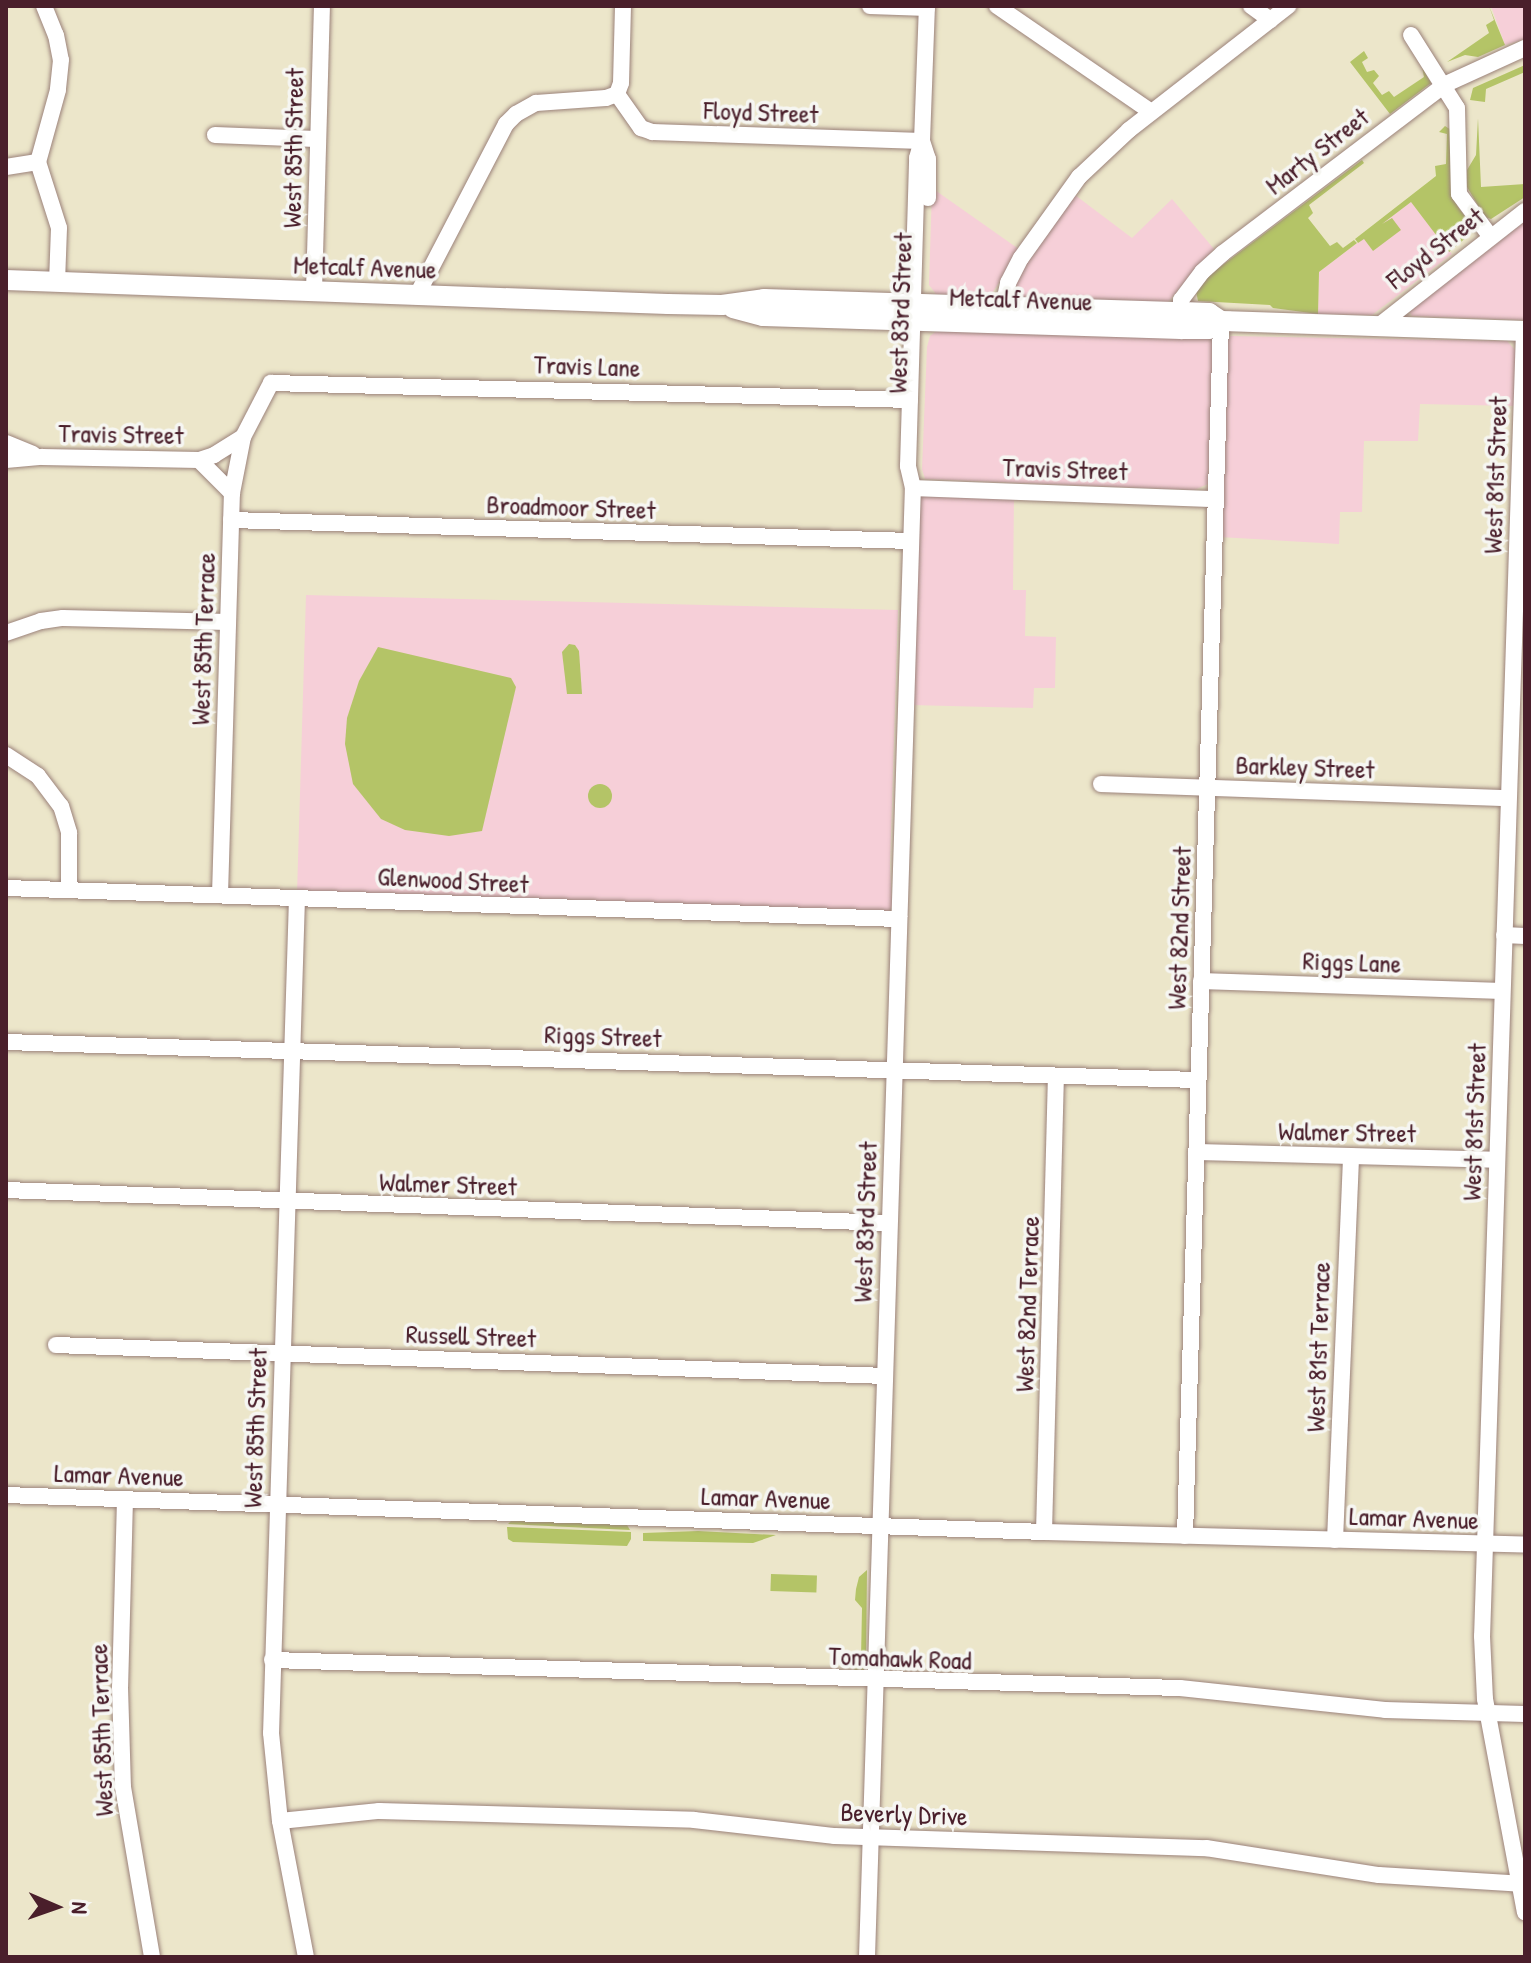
<!DOCTYPE html>
<style>
body{margin:0}
#map{position:relative;width:1531px;height:1963px;overflow:hidden;background:#ece6ca;font-family:"Patrick Hand",sans-serif}
div>[style]{position:absolute}
.built>*{inset:0;background:#f6cfd8}
.green>*{inset:0;background:#b4c467;transform-origin:0 0}
.round{border-radius:50%}
.roads{filter:drop-shadow(0 0 2px #9b827a) drop-shadow(0 0 2px #9b827a)}
.minor>*{height:16px;margin:-8px;padding:0 8px;transform-origin:8px;border-radius:8px;background:#fff}
.major>*{height:20px;margin:-10px;padding:0 10px;transform-origin:10px;border-radius:10px;background:#fff}
span{translate:-50% -50%;white-space:nowrap;text-align:center;line-height:1.15;-webkit-text-stroke:7px #f6f6f2;paint-order:stroke}
.street-label{font-size:26px;color:#4a1f2b}
.frame{position:absolute;inset:0;border:8px solid #4a1f2b;pointer-events:none}
.north{position:absolute;left:16px;top:1867px;width:80px;height:80px;-webkit-text-stroke:6px #f6f6f2;paint-order:stroke;rotate:92deg;font-size:22px;font-weight:700;line-height:32px;text-align:center;color:#4a1f2b}
.north::after{content:'';display:block;margin:auto;width:28px;height:36px;background:#4a1f2b;clip-path:polygon(50% 0,100% 100%,50% 72%,0 100%)}
</style>
<div id="map">
<div class="built">
<div style="clip-path:polygon(1491px 6px,1525px 6px,1525px 39px,1505px 45px)"></div>
<div style="clip-path:polygon(932px 188px,1020px 250px,989px 298px,936px 294px,929px 285px)"></div>
<div style="clip-path:polygon(1071px 192px,1132px 238px,1172px 199px,1214px 249px,1166px 304px,1023px 301px,1015px 289px,1017px 278px)"></div>
<div style="clip-path:polygon(1411px 202px,1452px 254px,1372px 315px,1318px 314px,1319px 272px)"></div>
<div style="clip-path:polygon(1525px 220px,1525px 320px,1412px 316px,1409px 311px)"></div>
<div style="clip-path:polygon(938px 330px,1211px 338px,1214px 343px,1208px 484px,1194px 490px,925px 479px,922px 469px,927px 347px,930px 336px)"></div>
<div style="clip-path:polygon(1231px 336px,1507px 341px,1516px 351px,1515px 406px,1420px 404px,1418px 441px,1364px 441px,1362px 512px,1340px 512px,1339px 544px,1219px 537px,1227px 340px)"></div>
<div style="clip-path:polygon(921px 493px,1014px 495px,1013px 590px,1026px 590px,1025px 636px,1056px 637px,1055px 688px,1034px 688px,1033px 708px,911px 705px)"></div>
<div style="clip-path:polygon(306px 595px,898px 610px,890px 866px,892px 906px,889px 911px,297px 893px)"></div>
</div>
<div class="green">
<div style="clip-path:polygon(1489px 6px,1505px 45px,1478px 57px,1465px 55px,1447px 62px,1489px 33px,1486px 25px,1494px 20px)"></div>
<div style="clip-path:polygon(1364px 51px,1368px 58px,1362px 62px,1367px 72px,1374px 70px,1379px 76px,1373px 83px,1382px 95px,1389px 91px,1394px 97px,1424px 77px,1422px 67px,1431px 83px,1390px 114px,1350px 62px)"></div>
<div style="clip-path:polygon(1525px 65px,1525px 72px,1486px 89px,1485px 102px,1470px 100px,1473px 88px)"></div>
<div style="clip-path:polygon(1478px 118px,1481px 187px,1525px 184px,1525px 197px,1491px 219px,1485px 217px,1467px 187px,1467px 170px,1476px 155px)"></div>
<div style="clip-path:polygon(1445px 126px,1451px 130px,1451px 191px,1458px 207px,1475px 230px,1449px 252px,1411px 202px,1382px 224px,1392px 218px,1401px 230px,1373px 251px,1364px 239px,1358px 243px,1355px 239px,1436px 176px,1435px 166px,1446px 164px,1447px 134px,1439px 132px)"></div>
<div style="clip-path:polygon(1362px 160px,1364px 163px,1309px 205px,1313px 213px,1308px 218px,1330px 246px,1337px 242px,1343px 248px,1354px 240px,1357px 243px,1319px 272px,1318px 314px,1273px 308px,1270px 305px,1198px 301px,1196px 291px,1208px 276px)"></div>
<div style="clip-path:polygon(569px 644px,575px 645px,579px 651px,582px 694px,567px 694px,562px 652px)"></div>
<div style="clip-path:polygon(378px 647px,511px 678px,516px 687px,482px 831px,449px 836px,405px 830px,381px 819px,353px 784px,345px 744px,347px 718px,359px 681px)"></div>
<div class="round" style="left:588px;top:784px;width:24px;height:24px"></div>
<div style="clip-path:polygon(512px 1520px,627px 1525px,630px 1530px,508px 1524px)"></div>
<div style="clip-path:polygon(507px 1527px,631px 1532px,631px 1539px,627px 1546px,513px 1542px,508px 1539px)"></div>
<div style="clip-path:polygon(698px 1531px,776px 1535px,753px 1543px,643px 1541px,643px 1533px)"></div>
<div style="clip-path:polygon(867px 1570px,866px 1666px,863px 1672px,854px 1673px,852px 1661px,861px 1658px,862px 1608px,855px 1600px,856px 1589px,859px 1577px)"></div>
<div style="left:771px;top:1574px;width:46px;height:17px;rotate:2deg"></div>
</div>
<div class="roads">
<div class="minor">
<div style="left:44px;top:6px;width:31px;rotate:68deg"></div>
<div style="left:56px;top:35px;width:25px;rotate:79deg"></div>
<div style="left:61px;top:60px;width:30px;rotate:96deg"></div>
<div style="left:58px;top:90px;width:75px;rotate:105.5deg"></div>
<div style="left:38px;top:162px;width:69px;rotate:72.3deg"></div>
<div style="left:59px;top:228px;width:54px;rotate:92.1deg"></div>
<div style="left:870px;top:6px;width:57px;rotate:2deg"></div>
<div style="left:997px;top:6px;width:187px;rotate:34.5deg"></div>
<div style="left:1251px;top:6px;width:24px;rotate:36deg"></div>
<div style="left:1411px;top:35px;width:86px;rotate:57.8deg"></div>
<div style="left:1457px;top:108px;width:86px;rotate:88.7deg"></div>
<div style="left:1459px;top:194px;width:52px;rotate:53.6deg"></div>
<div style="left:617px;top:94px;width:42px;rotate:54.8deg"></div>
<div style="left:641px;top:128px;width:12px;rotate:20deg"></div>
<div style="left:652px;top:132px;width:270px;rotate:1.9deg"></div>
<div style="left:617px;top:94px;width:12px;rotate:-70deg"></div>
<div style="left:621px;top:83px;width:77px;rotate:-88.5deg"></div>
<div style="left:215px;top:135px;width:101px;rotate:2.3deg"></div>
<div style="left:922px;top:141px;width:19px;rotate:72deg"></div>
<div style="left:928px;top:159px;width:39px;rotate:90deg"></div>
<div style="left:6px;top:167px;width:32px;rotate:-9deg"></div>
<div style="left:314px;top:291px;width:285px;rotate:-88.4deg"></div>
<div style="left:417px;top:295px;width:193px;rotate:-62.5deg"></div>
<div style="left:506px;top:124px;width:14px;rotate:-45deg"></div>
<div style="left:516px;top:114px;width:23px;rotate:-29deg"></div>
<div style="left:536px;top:103px;width:70px;rotate:-4.1deg"></div>
<div style="left:606px;top:98px;width:12px;rotate:-20deg"></div>
<div style="left:1003px;top:307px;width:25px;rotate:-78deg"></div>
<div style="left:1008px;top:283px;width:28px;rotate:-63deg"></div>
<div style="left:1021px;top:258px;width:100px;rotate:-54.4deg"></div>
<div style="left:1079px;top:177px;width:69px;rotate:-43.2deg"></div>
<div style="left:1129px;top:130px;width:202px;rotate:-37.9deg"></div>
<div style="left:1181px;top:324px;width:24px;rotate:-90deg"></div>
<div style="left:1181px;top:300px;width:35px;rotate:-53deg"></div>
<div style="left:1202px;top:272px;width:28px;rotate:-42deg"></div>
<div style="left:1223px;top:253px;width:278px;rotate:-37.2deg"></div>
<div style="left:1444px;top:85px;width:89px;rotate:-24.6deg"></div>
<div style="left:1377px;top:327px;width:188px;rotate:-38.1deg"></div>
<div style="left:1524px;top:331px;width:1306px;rotate:91.84deg"></div>
<div style="left:1482px;top:1636px;width:63px;rotate:87.3deg"></div>
<div style="left:1485px;top:1699px;width:217px;rotate:79.4deg"></div>
<div style="left:6px;top:443px;width:29px;rotate:22deg"></div>
<div style="left:6px;top:460px;width:36px;rotate:-5deg"></div>
<div style="left:42px;top:457px;width:157px;rotate:1.1deg"></div>
<div style="left:199px;top:460px;width:16px;rotate:-18deg"></div>
<div style="left:214px;top:455px;width:34px;rotate:-32deg"></div>
<div style="left:199px;top:460px;width:47px;rotate:45deg"></div>
<div style="left:913px;top:488px;width:303px;rotate:2.1deg"></div>
<div style="left:231px;top:520px;width:679px;rotate:1.77deg"></div>
<div style="left:6px;top:633px;width:37px;rotate:-19deg"></div>
<div style="left:41px;top:621px;width:22px;rotate:-8deg"></div>
<div style="left:63px;top:618px;width:165px;rotate:1.4deg"></div>
<div style="left:6px;top:755px;width:38px;rotate:33deg"></div>
<div style="left:38px;top:776px;width:38px;rotate:53deg"></div>
<div style="left:61px;top:806px;width:28px;rotate:73deg"></div>
<div style="left:69px;top:833px;width:57px;rotate:90deg"></div>
<div style="left:1101px;top:784px;width:407px;rotate:2deg"></div>
<div style="left:6px;top:888px;width:894px;rotate:1.99deg"></div>
<div style="left:220px;top:895px;width:402px;rotate:-88.3deg"></div>
<div style="left:232px;top:493px;width:57px;rotate:-78.9deg"></div>
<div style="left:243px;top:437px;width:61px;rotate:-62.6deg"></div>
<div style="left:271px;top:383px;width:639px;rotate:1.52deg"></div>
<div style="left:297px;top:898px;width:835px;rotate:91.78deg"></div>
<div style="left:271px;top:1733px;width:88px;rotate:84.2deg"></div>
<div style="left:280px;top:1821px;width:138px;rotate:79.2deg"></div>
<div style="left:1504px;top:935px;width:21px;rotate:3deg"></div>
<div style="left:1201px;top:981px;width:301px;rotate:1.9deg"></div>
<div style="left:6px;top:1042px;width:1193px;rotate:1.83deg"></div>
<div style="left:1196px;top:1152px;width:301px;rotate:1.5deg"></div>
<div style="left:6px;top:1190px;width:884px;rotate:2.14deg"></div>
<div style="left:56px;top:1345px;width:829px;rotate:2.14deg"></div>
<div style="left:6px;top:1495px;width:1039px;rotate:2.04deg"></div>
<div style="left:1044px;top:1532px;width:481px;rotate:1.5deg"></div>
<div style="left:125px;top:1499px;width:188px;rotate:91.5deg"></div>
<div style="left:120px;top:1687px;width:100px;rotate:88.3deg"></div>
<div style="left:123px;top:1787px;width:172px;rotate:80.3deg"></div>
<div style="left:1044px;top:1532px;width:456px;rotate:-88.5deg"></div>
<div style="left:1185px;top:1536px;width:1216px;rotate:-88.3deg"></div>
<div style="left:1335px;top:1540px;width:384px;rotate:-87.6deg"></div>
<div style="left:272px;top:1660px;width:908px;rotate:1.77deg"></div>
<div style="left:1180px;top:1688px;width:206px;rotate:6.1deg"></div>
<div style="left:1385px;top:1710px;width:140px;rotate:1.6deg"></div>
<div style="left:280px;top:1821px;width:100px;rotate:-5.8deg"></div>
<div style="left:379px;top:1811px;width:315px;rotate:1.6deg"></div>
<div style="left:694px;top:1820px;width:142px;rotate:6.5deg"></div>
<div style="left:835px;top:1836px;width:371px;rotate:1.9deg"></div>
<div style="left:1206px;top:1848px;width:175px;rotate:8.9deg"></div>
<div style="left:1379px;top:1875px;width:146px;rotate:3.5deg"></div>
<div style="left:867px;top:1957px;width:1470px;rotate:-88.21deg"></div>
<div style="left:913px;top:488px;width:23px;rotate:-103deg"></div>
<div style="left:908px;top:466px;width:308px;rotate:-88.3deg"></div>
<div style="left:917px;top:158px;width:18px;rotate:-74deg"></div>
<div style="left:922px;top:141px;width:135px;rotate:-87.9deg"></div>
</div>
<div class="major">
<div style="left:6px;top:280px;width:662px;rotate:2.08deg"></div>
<div style="left:668px;top:304px;width:54px;rotate:1.1deg"></div>
<div style="left:722px;top:305px;width:42px;rotate:-8.1deg"></div>
<div style="left:764px;top:299px;width:418px;rotate:1.8deg"></div>
<div style="left:1182px;top:312px;width:27px;rotate:2deg"></div>
<div style="left:1209px;top:313px;width:14px;rotate:34deg"></div>
<div style="left:1221px;top:321px;width:304px;rotate:1.9deg"></div>
<div style="left:733px;top:308px;width:31px;rotate:15deg"></div>
<div style="left:763px;top:316px;width:418px;rotate:1.8deg"></div>
<div style="left:1181px;top:329px;width:28px"></div>
<div style="left:1209px;top:329px;width:14px;rotate:-34deg"></div>
</div>
</div>
<div class="street-label">
<span style="left:761px;top:112px;rotate:2deg">Floyd Street</span>
<span style="left:293px;top:148px;rotate:-89deg">West 85th Street</span>
<span style="left:1317px;top:151px;rotate:-38deg">Marty Street</span>
<span style="left:1435px;top:248px;rotate:-38deg">Floyd Street</span>
<span style="left:365px;top:267px;rotate:2deg">Metcalf Avenue</span>
<span style="left:1021px;top:299px;rotate:2deg">Metcalf Avenue</span>
<span style="left:900px;top:313px;rotate:-88deg">West 83rd Street</span>
<span style="left:587px;top:366px;rotate:2deg">Travis Lane</span>
<span style="left:121px;top:434px;rotate:1deg">Travis Street</span>
<span style="left:1065px;top:469px;rotate:2deg">Travis Street</span>
<span style="left:1495px;top:475px;rotate:-88deg">West 81st Street</span>
<span style="left:571px;top:507px;rotate:2deg">Broadmoor Street</span>
<span style="left:203px;top:639px;rotate:-88deg">West 85th Terrace</span>
<span style="left:1305px;top:767px;rotate:2deg">Barkley Street</span>
<span style="left:453px;top:880px;rotate:3deg">Glenwood Street</span>
<span style="left:1179px;top:928px;rotate:-88deg">West 82nd Street</span>
<span style="left:1352px;top:962px;rotate:2deg">Riggs Lane</span>
<span style="left:603px;top:1036px;rotate:2deg">Riggs Street</span>
<span style="left:1474px;top:1122px;rotate:-88deg">West 81st Street</span>
<span style="left:1347px;top:1132px;rotate:1deg">Walmer Street</span>
<span style="left:448px;top:1184px;rotate:2deg">Walmer Street</span>
<span style="left:865px;top:1222px;rotate:-88deg">West 83rd Street</span>
<span style="left:1027px;top:1304px;rotate:-88deg">West 82nd Terrace</span>
<span style="left:471px;top:1336px;rotate:2deg">Russell Street</span>
<span style="left:1318px;top:1347px;rotate:-88deg">West 81st Terrace</span>
<span style="left:255px;top:1428px;rotate:-88deg">West 85th Street</span>
<span style="left:119px;top:1475px;rotate:2deg">Lamar Avenue</span>
<span style="left:766px;top:1498px;rotate:2deg">Lamar Avenue</span>
<span style="left:1414px;top:1518px;rotate:2deg">Lamar Avenue</span>
<span style="left:900px;top:1658px;rotate:2deg">Tomahawk Road</span>
<span style="left:101px;top:1730px;rotate:-92deg">West 85th Terrace</span>
<span style="left:904px;top:1814px;rotate:2deg">Beverly Drive</span>
</div>
<div class="frame"></div>
<div class="north">N</div>
</div>
